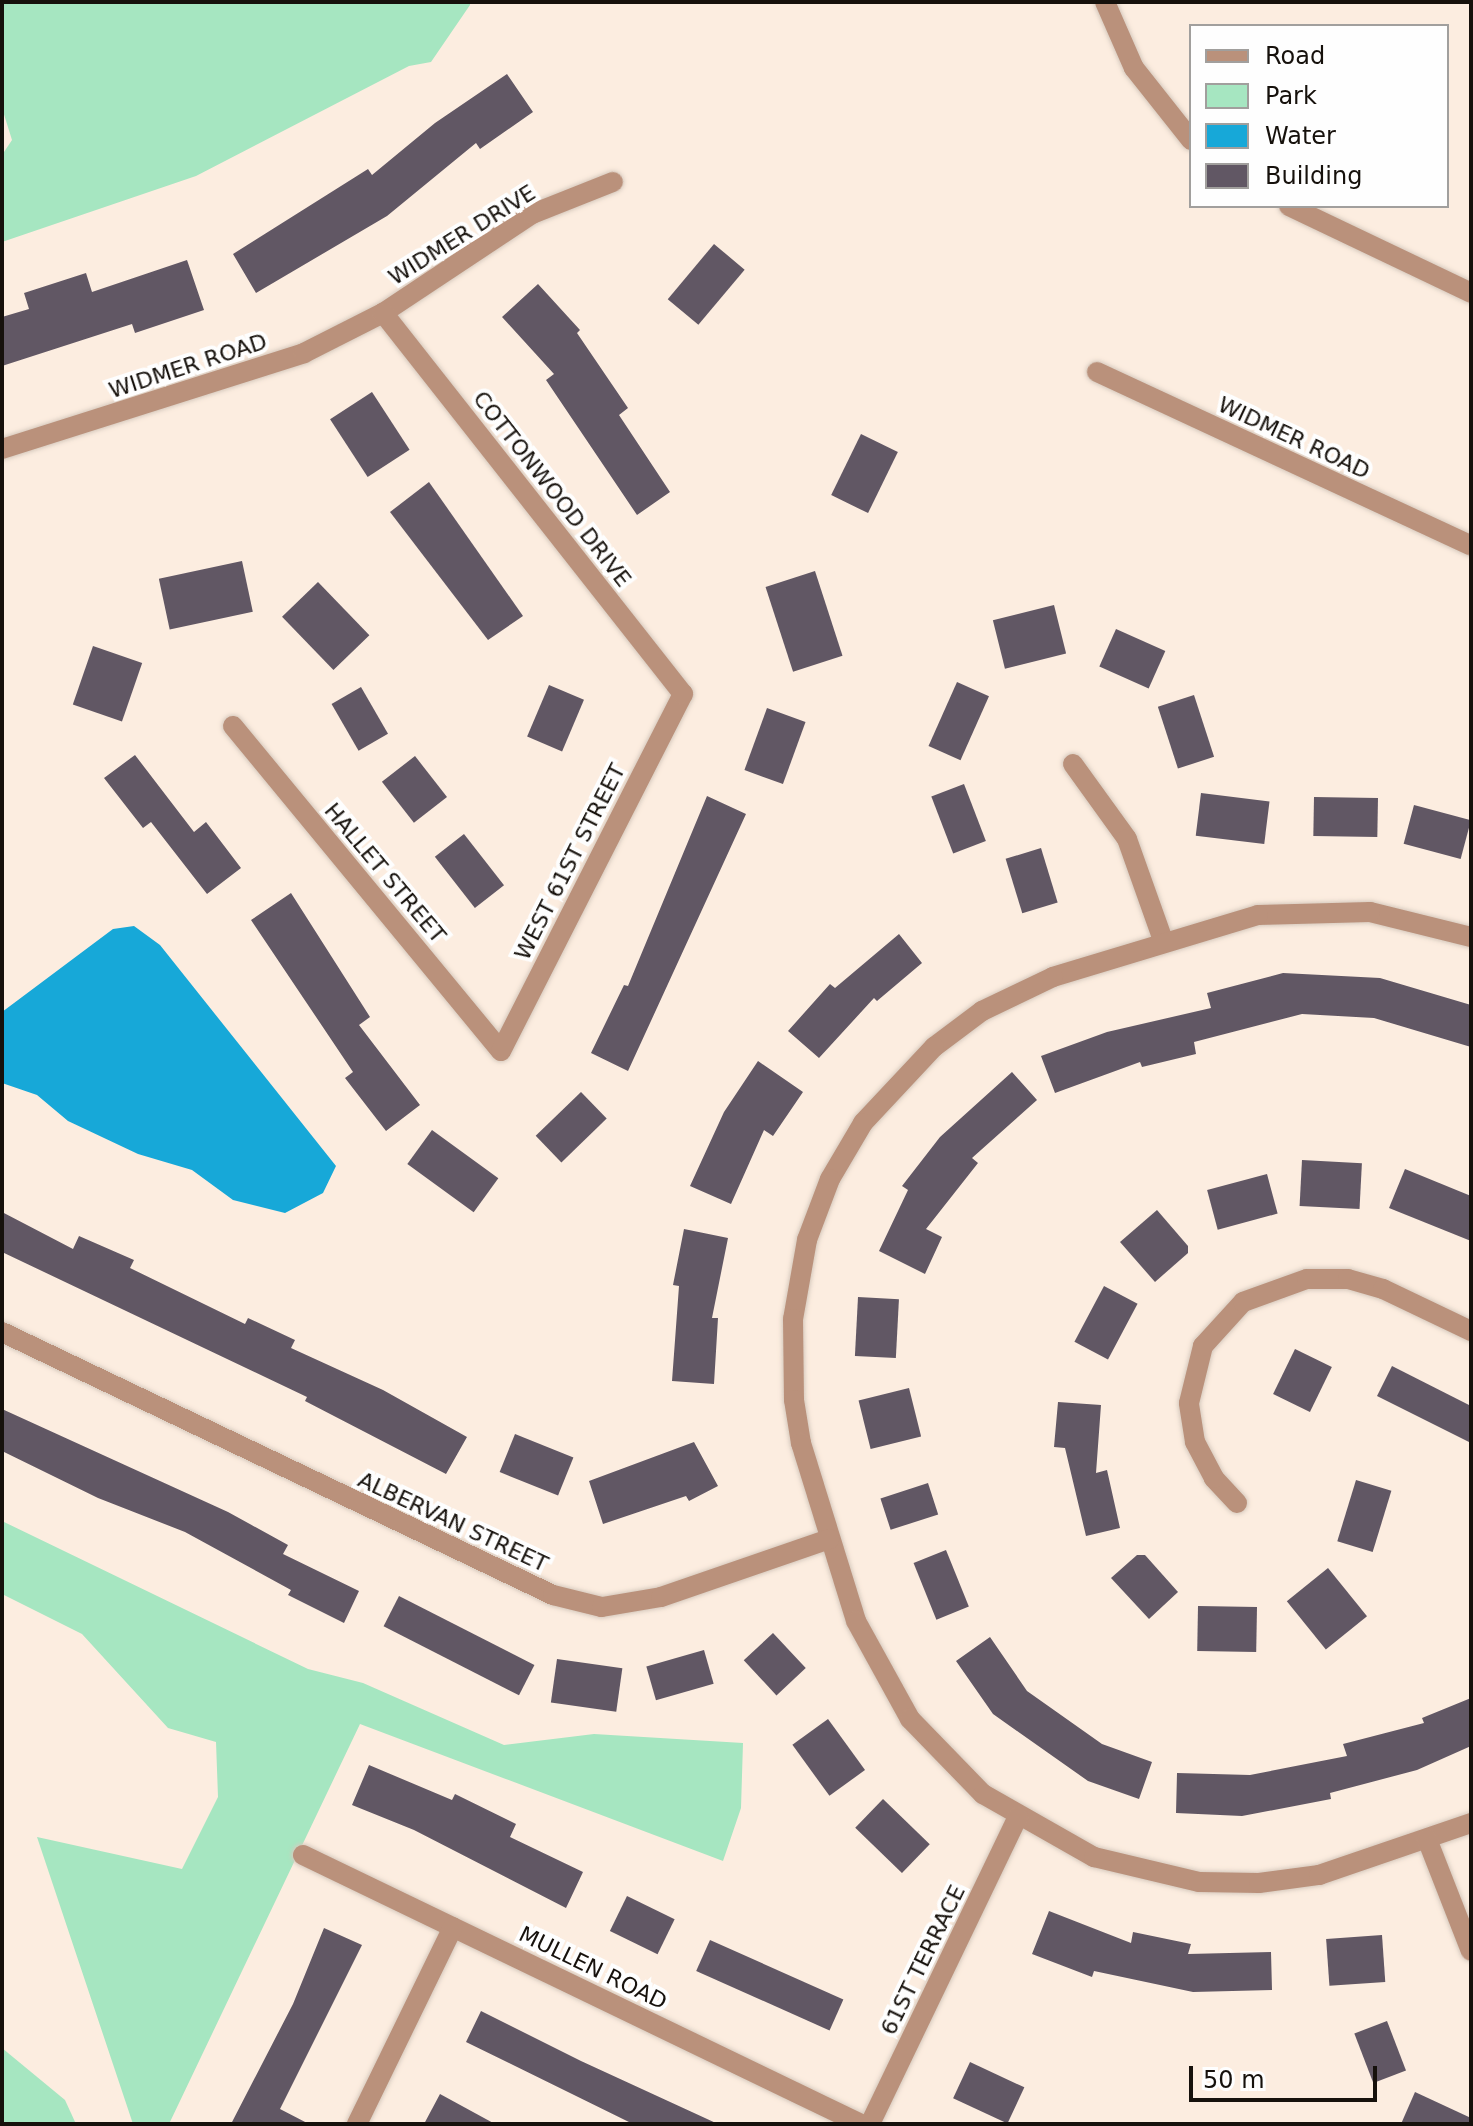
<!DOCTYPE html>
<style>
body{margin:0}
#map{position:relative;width:1473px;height:2126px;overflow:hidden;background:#fcede0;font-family:"DejaVu Sans",sans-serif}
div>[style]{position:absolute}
.green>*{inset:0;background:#a6e6c1}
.water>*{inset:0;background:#17a8d8}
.building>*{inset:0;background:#615764;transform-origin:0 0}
.roads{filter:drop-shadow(0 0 2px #d7cabe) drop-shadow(0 0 2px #d7cabe)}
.minor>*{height:20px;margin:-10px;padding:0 10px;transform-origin:10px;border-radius:10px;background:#ba917b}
span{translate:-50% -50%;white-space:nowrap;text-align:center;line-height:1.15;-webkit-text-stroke:8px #fefefe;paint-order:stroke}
.street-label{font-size:22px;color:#16110c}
.frame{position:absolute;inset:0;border:4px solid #16110c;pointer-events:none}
.legend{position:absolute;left:1189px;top:24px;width:260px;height:184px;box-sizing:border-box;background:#fefefe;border:2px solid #a19f9d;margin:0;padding:10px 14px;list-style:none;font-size:24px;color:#16110c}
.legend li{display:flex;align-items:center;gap:16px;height:40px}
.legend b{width:40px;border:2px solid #a19f9d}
.scale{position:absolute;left:1189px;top:2066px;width:188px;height:36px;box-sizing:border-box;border:4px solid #16110c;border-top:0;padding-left:10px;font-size:24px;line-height:28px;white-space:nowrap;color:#16110c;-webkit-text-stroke:6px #fefefe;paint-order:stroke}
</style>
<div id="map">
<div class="green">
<div style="clip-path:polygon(2px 2px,470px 2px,470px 5px,431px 62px,409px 66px,196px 176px,2px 242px,2px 155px,12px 140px,2px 108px)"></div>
<div style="clip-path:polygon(2px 1521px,308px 1669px,363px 1683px,504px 1745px,594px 1734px,743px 1743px,741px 1808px,723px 1861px,360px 1724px,169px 2124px,133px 2124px,37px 1837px,182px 1869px,218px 1797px,216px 1742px,168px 1728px,82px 1634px,2px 1594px)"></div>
<div style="clip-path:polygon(2px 2048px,65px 2100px,76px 2124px,2px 2124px)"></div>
</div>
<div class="water">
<div style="clip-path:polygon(134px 926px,160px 945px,336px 1166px,323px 1193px,285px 1213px,233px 1200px,192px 1170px,138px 1154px,68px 1121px,37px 1095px,2px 1083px,2px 1012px,113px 929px)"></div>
</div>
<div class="building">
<div style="clip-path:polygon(507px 74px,533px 112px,480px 149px,476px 143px,387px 216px,256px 293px,233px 254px,368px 169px,372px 175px,435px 123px)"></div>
<div style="left:714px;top:244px;width:40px;height:72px;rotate:40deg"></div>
<div style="clip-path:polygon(187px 260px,204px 310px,135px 333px,132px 324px,2px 366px,2px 317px,29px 309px,24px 293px,86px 273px,92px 292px)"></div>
<div style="clip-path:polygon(538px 284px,580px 330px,577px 333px,628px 408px,619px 415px,670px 492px,637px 515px,546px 380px,554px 374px,502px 317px)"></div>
<div style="left:372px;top:392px;width:69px;height:50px;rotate:57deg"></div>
<div style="left:861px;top:434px;width:41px;height:68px;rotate:26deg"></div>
<div style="clip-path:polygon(429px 482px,523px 616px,488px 640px,390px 512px)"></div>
<div style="left:242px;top:561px;width:52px;height:85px;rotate:78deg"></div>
<div style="left:815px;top:571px;width:89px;height:52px;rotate:72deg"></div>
<div style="left:318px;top:582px;width:74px;height:50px;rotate:46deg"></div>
<div style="left:1054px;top:605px;width:50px;height:63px;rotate:76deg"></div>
<div style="left:1116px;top:629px;width:54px;height:41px;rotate:24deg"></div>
<div style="left:93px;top:646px;width:52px;height:62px;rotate:19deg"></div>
<div style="left:957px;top:682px;width:35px;height:70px;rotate:24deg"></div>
<div style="left:549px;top:685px;width:38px;height:56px;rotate:23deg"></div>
<div style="left:361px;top:687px;width:54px;height:34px;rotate:60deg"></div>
<div style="left:1194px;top:695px;width:65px;height:38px;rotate:72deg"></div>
<div style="left:767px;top:708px;width:41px;height:66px;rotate:20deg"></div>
<div style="clip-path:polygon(135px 755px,194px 832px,206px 822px,241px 868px,207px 894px,151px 822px,143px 828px,104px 778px)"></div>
<div style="left:415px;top:756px;width:52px;height:42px;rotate:52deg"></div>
<div style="left:964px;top:784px;width:61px;height:35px;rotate:69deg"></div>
<div style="left:1201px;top:793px;width:69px;height:43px;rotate:7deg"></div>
<div style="clip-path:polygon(707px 796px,746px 814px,628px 1071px,591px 1053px,624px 985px,628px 986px)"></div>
<div style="left:1314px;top:797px;width:64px;height:39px;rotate:1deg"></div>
<div style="left:1414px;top:805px;width:59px;height:40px;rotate:15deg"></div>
<div style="left:464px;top:834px;width:65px;height:37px;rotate:52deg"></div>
<div style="left:1041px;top:848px;width:57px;height:37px;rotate:73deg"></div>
<div style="clip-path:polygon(291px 893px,370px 1017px,359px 1025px,420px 1105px,386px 1131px,345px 1078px,353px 1072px,251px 920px)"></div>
<div style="clip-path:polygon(899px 934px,922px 963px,877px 1001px,874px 998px,819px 1058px,788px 1031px,830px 984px,835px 988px)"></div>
<div style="clip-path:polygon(1283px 973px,1380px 978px,1471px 1005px,1471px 1047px,1374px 1018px,1302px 1014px,1194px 1042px,1196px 1054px,1142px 1067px,1140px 1062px,1055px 1093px,1041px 1056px,1107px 1032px,1211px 1008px,1207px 993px)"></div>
<div style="clip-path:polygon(758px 1061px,803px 1092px,773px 1136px,764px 1130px,731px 1204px,690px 1186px,724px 1112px)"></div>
<div style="clip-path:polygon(1012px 1072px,1037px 1100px,972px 1158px,978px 1163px,926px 1229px,942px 1237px,925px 1274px,879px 1251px,908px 1190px,902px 1186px,940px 1137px)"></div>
<div style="left:581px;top:1092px;width:37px;height:63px;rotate:46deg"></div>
<div style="left:432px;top:1130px;width:82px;height:42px;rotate:36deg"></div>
<div style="left:1302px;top:1160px;width:60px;height:46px;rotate:3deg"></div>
<div style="clip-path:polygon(1405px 1169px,1471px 1196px,1471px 1241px,1389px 1208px)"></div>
<div style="left:1267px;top:1174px;width:41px;height:62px;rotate:75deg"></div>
<div style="clip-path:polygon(1157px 1210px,1188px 1246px,1188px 1253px,1155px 1282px,1120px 1242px)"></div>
<div style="clip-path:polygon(2px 1212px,73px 1249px,79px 1236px,134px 1260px,130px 1268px,245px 1324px,248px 1318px,295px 1340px,291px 1348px,383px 1390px,467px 1437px,446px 1474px,305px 1401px,307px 1397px,2px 1252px)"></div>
<div style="clip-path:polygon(684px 1229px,728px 1238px,712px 1318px,718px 1318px,714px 1384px,672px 1381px,679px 1286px,673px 1285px)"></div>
<div style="left:1104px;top:1286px;width:38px;height:63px;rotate:28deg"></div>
<div style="left:858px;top:1297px;width:41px;height:59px;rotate:3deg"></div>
<div style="left:1295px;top:1349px;width:41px;height:50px;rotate:26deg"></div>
<div style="clip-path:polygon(1392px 1366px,1471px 1406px,1471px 1443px,1377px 1396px)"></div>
<div style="left:909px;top:1388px;width:50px;height:52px;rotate:76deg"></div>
<div style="clip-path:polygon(1058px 1402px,1101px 1405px,1096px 1473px,1107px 1470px,1120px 1528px,1086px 1536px,1065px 1448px,1054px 1447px)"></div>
<div style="clip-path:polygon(2px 1409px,228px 1512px,288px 1545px,283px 1554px,359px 1591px,344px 1623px,288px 1595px,291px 1590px,185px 1532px,98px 1498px,2px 1451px)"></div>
<div style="left:515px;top:1434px;width:63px;height:41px;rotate:22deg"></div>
<div style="clip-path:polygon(694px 1442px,718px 1486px,689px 1501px,686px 1496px,603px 1524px,589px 1481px)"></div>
<div style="left:1356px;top:1480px;width:37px;height:64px;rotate:17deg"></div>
<div style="left:928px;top:1483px;width:33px;height:50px;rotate:72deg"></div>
<div style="left:946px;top:1550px;width:61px;height:35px;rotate:68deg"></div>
<div style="clip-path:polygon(1137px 1555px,1145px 1555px,1178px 1592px,1149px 1619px,1111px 1578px)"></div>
<div style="left:1328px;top:1568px;width:62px;height:53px;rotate:51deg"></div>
<div style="left:399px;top:1596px;width:152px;height:34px;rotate:27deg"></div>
<div style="left:1198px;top:1606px;width:59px;height:45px;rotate:1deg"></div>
<div style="left:773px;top:1633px;width:48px;height:40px;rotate:47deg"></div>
<div style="clip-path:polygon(990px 1637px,1027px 1691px,1102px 1744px,1152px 1762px,1139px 1799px,1088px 1781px,993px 1714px,956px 1661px)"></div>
<div style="left:704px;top:1650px;width:35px;height:60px;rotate:74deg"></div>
<div style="left:557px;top:1659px;width:66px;height:44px;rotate:8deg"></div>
<div style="clip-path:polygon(1471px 1698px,1471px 1746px,1417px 1770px,1330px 1793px,1331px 1799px,1242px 1816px,1176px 1813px,1177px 1773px,1250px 1775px,1347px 1756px,1343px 1744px,1424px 1723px,1422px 1718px)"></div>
<div style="left:828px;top:1719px;width:63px;height:44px;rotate:54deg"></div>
<div style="clip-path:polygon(369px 1765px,452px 1800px,455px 1794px,516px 1824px,510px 1837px,583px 1872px,566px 1908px,414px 1830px,352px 1805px)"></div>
<div style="left:883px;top:1799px;width:65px;height:40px;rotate:44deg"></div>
<div style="left:627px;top:1896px;width:53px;height:39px;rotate:26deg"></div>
<div style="clip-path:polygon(1049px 1911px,1131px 1943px,1133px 1932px,1191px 1944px,1188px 1954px,1271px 1952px,1272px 1990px,1193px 1992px,1094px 1971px,1092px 1977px,1032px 1954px)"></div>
<div style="clip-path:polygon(324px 1928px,362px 1945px,280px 2109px,309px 2124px,231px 2124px,293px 2004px)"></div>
<div style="left:1382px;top:1935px;width:47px;height:56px;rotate:86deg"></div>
<div style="left:710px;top:1940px;width:146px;height:34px;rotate:24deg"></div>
<div style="clip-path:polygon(481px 2011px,581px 2061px,718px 2124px,633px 2124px,466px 2042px)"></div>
<div style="left:1387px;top:2021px;width:53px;height:35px;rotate:69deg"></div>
<div style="left:970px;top:2062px;width:60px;height:40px;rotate:25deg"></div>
<div style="clip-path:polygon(1415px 2092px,1471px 2118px,1471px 2124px,1401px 2124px)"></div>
<div style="clip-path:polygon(440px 2094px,495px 2124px,424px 2124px)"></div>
</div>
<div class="roads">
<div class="minor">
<div style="left:1105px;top:2px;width:72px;rotate:66.3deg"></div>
<div style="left:1134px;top:68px;width:92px;rotate:51.6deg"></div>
<div style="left:1289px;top:206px;width:202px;rotate:25.5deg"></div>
<div style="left:1097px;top:372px;width:412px;rotate:24.9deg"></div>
<div style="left:2px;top:449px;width:317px;rotate:-17.6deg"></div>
<div style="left:304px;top:353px;width:89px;rotate:-26.9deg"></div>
<div style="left:383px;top:313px;width:179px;rotate:-33.6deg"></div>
<div style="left:532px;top:214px;width:87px;rotate:-21.6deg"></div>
<div style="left:233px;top:726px;width:421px;rotate:50.5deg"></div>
<div style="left:501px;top:1051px;width:401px;rotate:-63deg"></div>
<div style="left:683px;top:694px;width:485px;rotate:-128.2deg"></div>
<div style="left:1073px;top:764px;width:92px;rotate:54.2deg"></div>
<div style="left:1127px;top:839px;width:107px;rotate:70.4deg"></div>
<div style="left:1471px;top:937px;width:104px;rotate:-166.1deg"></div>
<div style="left:1370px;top:912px;width:112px;rotate:178.5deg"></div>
<div style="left:1258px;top:915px;width:214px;rotate:163.2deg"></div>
<div style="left:1053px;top:977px;width:79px;rotate:154.4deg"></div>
<div style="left:982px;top:1011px;width:60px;rotate:143.1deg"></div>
<div style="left:934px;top:1047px;width:104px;rotate:133.1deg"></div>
<div style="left:863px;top:1123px;width:65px;rotate:120.5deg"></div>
<div style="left:830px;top:1179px;width:65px;rotate:110.7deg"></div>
<div style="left:807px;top:1240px;width:80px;rotate:100deg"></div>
<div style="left:793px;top:1319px;width:81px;rotate:89.3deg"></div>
<div style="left:794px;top:1400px;width:44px;rotate:80.8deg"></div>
<div style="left:801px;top:1443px;width:186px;rotate:72.8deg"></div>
<div style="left:856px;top:1621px;width:112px;rotate:61.1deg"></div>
<div style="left:910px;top:1719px;width:105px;rotate:45.8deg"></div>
<div style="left:983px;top:1794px;width:128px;rotate:29.6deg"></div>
<div style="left:1094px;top:1857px;width:108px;rotate:13.4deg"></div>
<div style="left:1199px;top:1882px;width:60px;rotate:1deg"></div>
<div style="left:1259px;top:1883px;width:61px;rotate:-7.6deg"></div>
<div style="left:1319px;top:1875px;width:161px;rotate:-18.9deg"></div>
<div style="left:2px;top:1332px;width:611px;rotate:25.52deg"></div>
<div style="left:553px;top:1595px;width:50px;rotate:13.8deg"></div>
<div style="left:602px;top:1607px;width:60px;rotate:-9.6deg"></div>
<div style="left:661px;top:1597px;width:178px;rotate:-19deg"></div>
<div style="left:1237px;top:1503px;width:34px;rotate:-133deg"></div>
<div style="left:1214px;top:1478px;width:41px;rotate:-117.8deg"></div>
<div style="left:1195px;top:1442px;width:39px;rotate:-99deg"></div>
<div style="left:1189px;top:1403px;width:59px;rotate:-76.2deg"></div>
<div style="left:1203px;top:1346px;width:59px;rotate:-47.7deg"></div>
<div style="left:1243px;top:1302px;width:68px;rotate:-19.8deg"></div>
<div style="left:1307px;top:1279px;width:41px"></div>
<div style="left:1348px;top:1279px;width:36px;rotate:16deg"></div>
<div style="left:1383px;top:1289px;width:98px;rotate:25.5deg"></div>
<div style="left:1427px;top:1839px;width:120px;rotate:68.6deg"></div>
<div style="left:303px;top:1855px;width:619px;rotate:25.74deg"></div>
<div style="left:357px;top:2124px;width:219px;rotate:-64deg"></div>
<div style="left:870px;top:2124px;width:341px;rotate:-64.3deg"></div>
</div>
</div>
<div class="street-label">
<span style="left:462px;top:235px;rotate:-32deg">WIDMER DRIVE</span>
<span style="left:188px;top:366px;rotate:-18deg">WIDMER ROAD</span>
<span style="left:1294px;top:438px;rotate:25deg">WIDMER ROAD</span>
<span style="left:552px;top:489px;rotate:52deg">COTTONWOOD DRIVE</span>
<span style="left:570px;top:862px;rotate:-63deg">WEST 61ST STREET</span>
<span style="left:385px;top:873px;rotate:50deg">HALLET STREET</span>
<span style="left:453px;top:1522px;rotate:25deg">ALBERVAN STREET</span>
<span style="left:923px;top:1960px;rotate:-64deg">61ST TERRACE</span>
<span style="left:593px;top:1968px;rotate:26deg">MULLEN ROAD</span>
</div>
<div class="frame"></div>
<ul class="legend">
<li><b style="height:10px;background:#ba917b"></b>Road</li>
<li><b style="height:22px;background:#a6e6c1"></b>Park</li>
<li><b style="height:22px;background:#17a8d8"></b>Water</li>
<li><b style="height:22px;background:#615764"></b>Building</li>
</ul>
<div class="scale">50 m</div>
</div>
